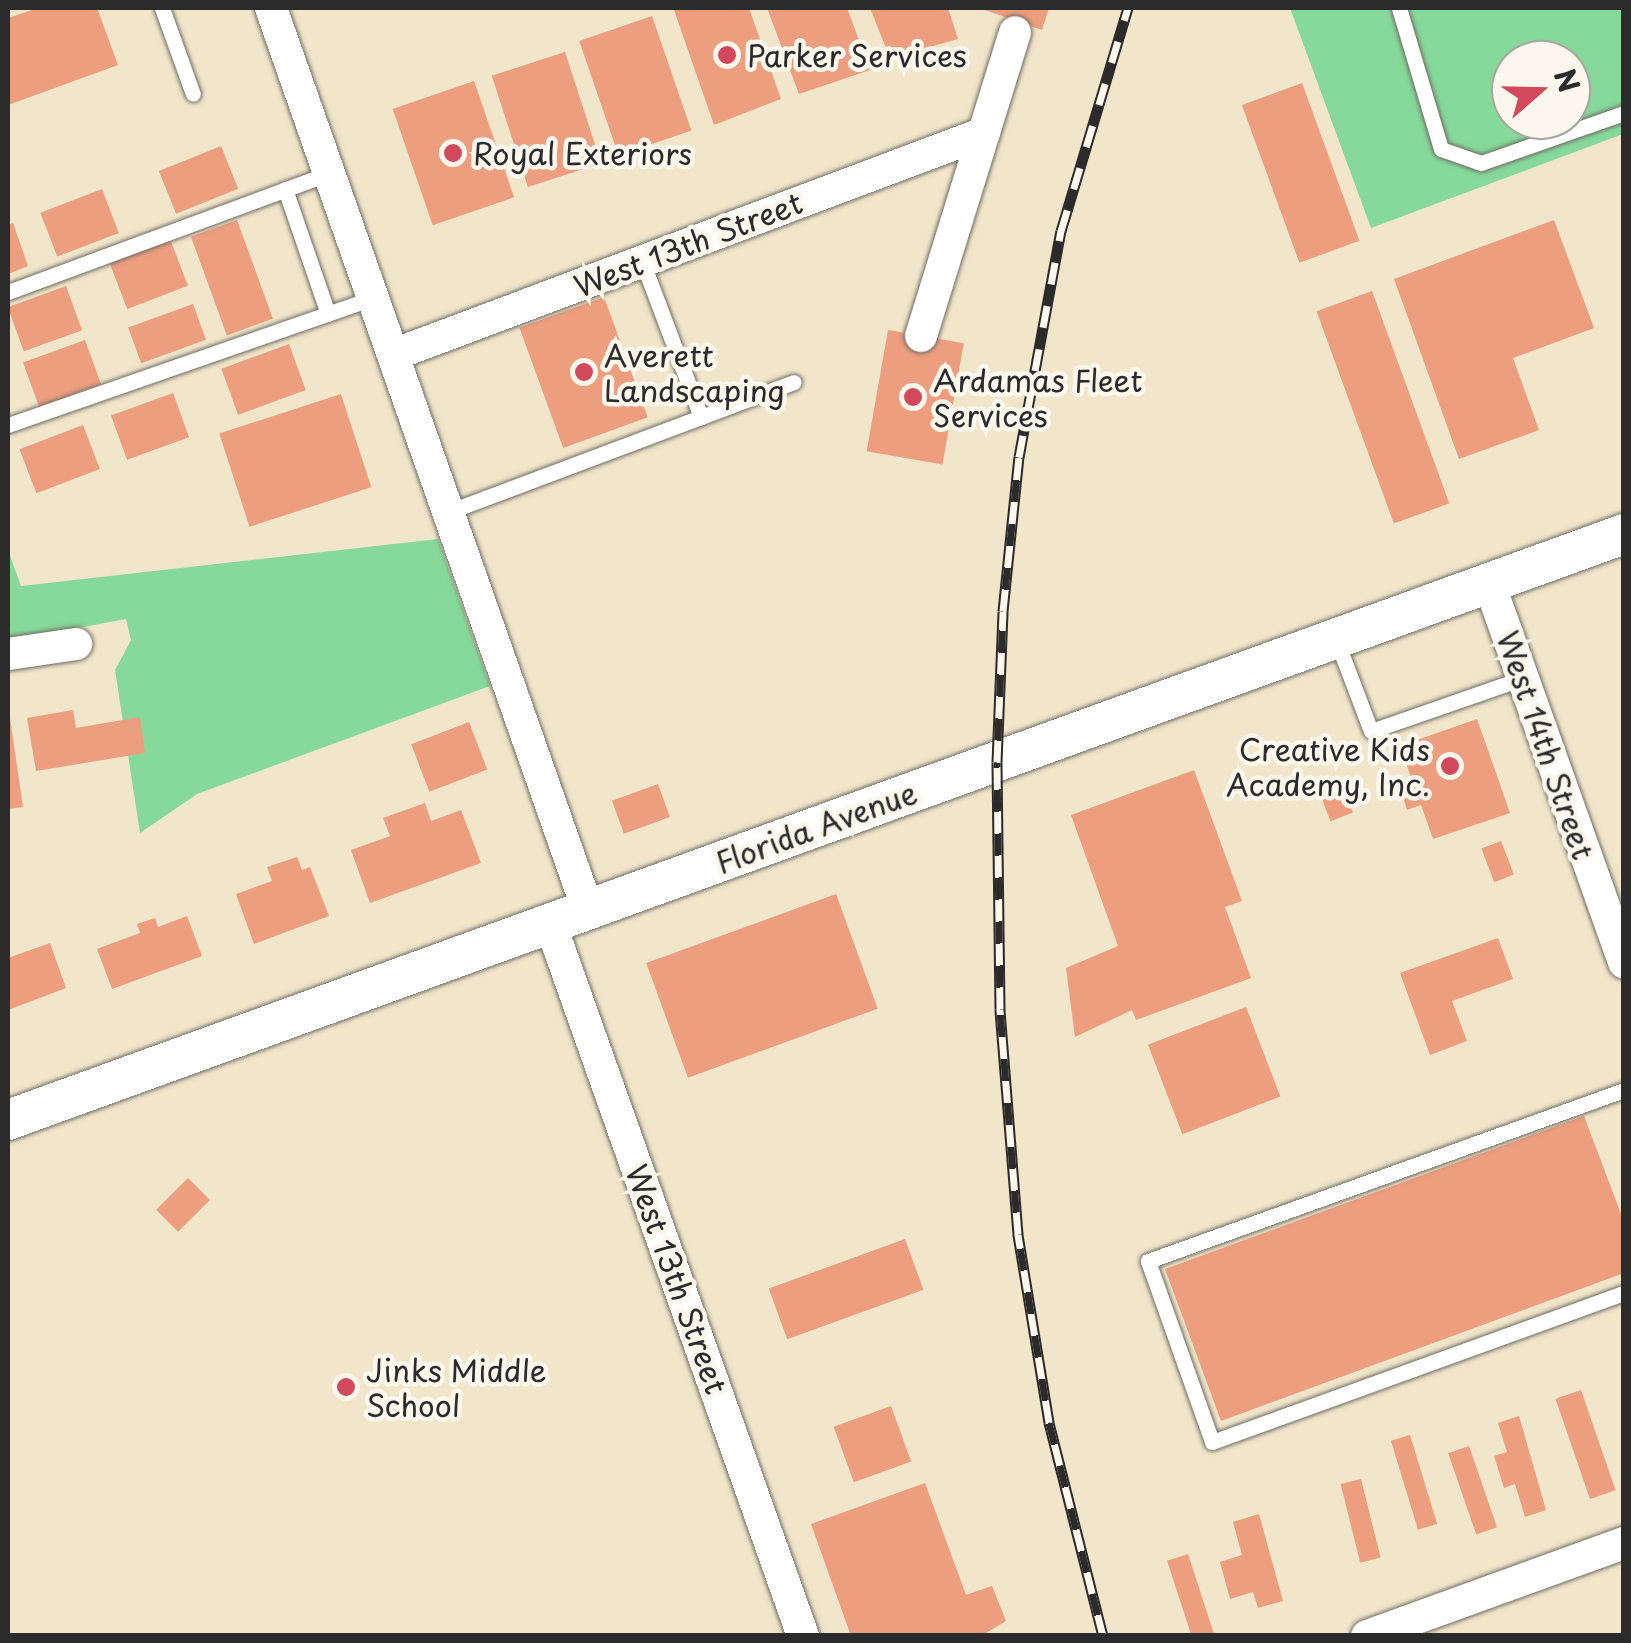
<!DOCTYPE html>
<style>
body{margin:0}
#map{position:relative;width:1631px;height:1643px;overflow:hidden;background:#f1e6ca;font-family:"Playpen Sans",sans-serif}
div>[style]{position:absolute}
.green>*{inset:0;background:#86d99b}
.building>*{inset:0;background:#ed9e7f;transform-origin:0 0}
.roads{filter:drop-shadow(0 0 2px #706c63) drop-shadow(0 0 2px #706c63)}
.service>*{height:15px;margin:-7.5px;padding:0 7.5px;transform-origin:7.5px;border-radius:7.5px;background:#fff}
.minor>*{height:32px;margin:-16px;padding:0 16px;transform-origin:16px;border-radius:16px;background:#fff}
.tertiary>*{height:40px;margin:-20px;padding:0 20px;transform-origin:20px;border-radius:20px;background:#fff}
.rail>*{height:11px;margin-top:-5.5px;transform-origin:0;background:repeating-linear-gradient(90deg,#fbf7ec 0 22px,#2b2b2b 0 44px);box-sizing:border-box;border-block:2px solid #2b2b2b}
.dots>*{width:28px;height:28px;translate:-50% -50%;box-sizing:border-box;border:5px solid #fbf7ec;border-radius:50%}
span{translate:-50% -50%;white-space:nowrap;text-align:center;line-height:1.15;-webkit-text-stroke:9px #fbf7ec;paint-order:stroke}
.poi-label{font-size:30px;color:#2b2b2b}
.left{translate:0 -50%;text-align:left}
.right{translate:-100% -50%;text-align:right}
.street-label{font-size:30px;color:#2b2b2b}
.frame{position:absolute;inset:0;border:10px solid #2b2b2b;pointer-events:none}
.north{position:absolute;left:1491px;top:40px;width:100px;height:100px;box-sizing:border-box;background:#fbf7ec;border:2px solid #a8a59f;border-radius:50%;rotate:70deg;font-size:28px;font-weight:700;line-height:40px;text-align:center;color:#2b2b2b}
.north::after{content:'';display:block;margin:auto;width:35px;height:45px;background:#d1495b;clip-path:polygon(50% 0,100% 100%,50% 72%,0 100%)}
</style>
<div id="map">
<div class="green">
<div style="clip-path:polygon(evenodd,1290px 8px,1623px 8px,1623px 134px,1371px 228px,1290px 8px,1511px 60px,1571px 60px,1571px 120px,1511px 120px,1511px 60px)"></div>
<div style="clip-path:polygon(438px 539px,490px 686px,197px 794px,140px 833px,115px 670px,131px 640px,126px 619px,8px 641px,8px 550px,21px 586px)"></div>
</div>
<div class="building">
<div style="clip-path:polygon(38px 8px,97px 8px,118px 65px,8px 105px,8px 18px)"></div>
<div style="clip-path:polygon(749px 8px,781px 99px,714px 125px,674px 10px)"></div>
<div style="clip-path:polygon(767px 8px,847px 8px,870px 70px,799px 94px)"></div>
<div style="clip-path:polygon(870px 8px,948px 8px,958px 39px,890px 58px)"></div>
<div style="clip-path:polygon(979px 8px,1049px 8px,1042px 30px)"></div>
<div style="left:652px;top:16px;width:121px;height:77px;rotate:71deg"></div>
<div style="left:565px;top:52px;width:117px;height:77px;rotate:72deg"></div>
<div style="left:474px;top:81px;width:123px;height:86px;rotate:71deg"></div>
<div style="left:1302px;top:83px;width:168px;height:64px;rotate:70deg"></div>
<div style="left:221px;top:146px;width:46px;height:67px;rotate:68deg"></div>
<div style="left:102px;top:189px;width:47px;height:66px;rotate:69deg"></div>
<div style="left:237px;top:220px;width:105px;height:49px;rotate:70deg"></div>
<div style="clip-path:polygon(1554px 220px,1594px 328px,1513px 358px,1539px 430px,1459px 459px,1394px 279px)"></div>
<div style="clip-path:polygon(13px 223px,28px 266px,8px 274px,8px 225px)"></div>
<div style="left:170px;top:239px;width:50px;height:65px;rotate:69deg"></div>
<div style="left:66px;top:286px;width:47px;height:62px;rotate:70deg"></div>
<div style="left:1372px;top:291px;width:226px;height:59px;rotate:70deg"></div>
<div style="left:604px;top:297px;width:128px;height:90px;rotate:70deg"></div>
<div style="left:193px;top:304px;width:38px;height:69px;rotate:70deg"></div>
<div style="left:888px;top:330px;width:77px;height:123px;rotate:10deg"></div>
<div style="left:85px;top:340px;width:47px;height:66px;rotate:70deg"></div>
<div style="left:289px;top:344px;width:49px;height:72px;rotate:70deg"></div>
<div style="left:173px;top:393px;width:47px;height:66px;rotate:70deg"></div>
<div style="left:341px;top:394px;width:98px;height:128px;rotate:72deg"></div>
<div style="left:83px;top:425px;width:47px;height:68px;rotate:69deg"></div>
<div style="clip-path:polygon(73px 710px,76px 728px,140px 717px,145px 753px,36px 771px,27px 718px)"></div>
<div style="clip-path:polygon(10px 718px,23px 807px,8px 809px,8px 719px)"></div>
<div style="clip-path:polygon(1477px 719px,1510px 813px,1433px 839px,1421px 805px,1407px 810px,1401px 790px,1414px 786px,1400px 746px)"></div>
<div style="left:469px;top:722px;width:51px;height:62px;rotate:69deg"></div>
<div style="clip-path:polygon(1194px 770px,1242px 901px,1225px 907px,1251px 978px,1136px 1020px,1132px 1010px,1075px 1037px,1066px 968px,1118px 946px,1071px 815px)"></div>
<div style="left:1340px;top:779px;width:36px;height:24px;rotate:69deg"></div>
<div style="left:658px;top:784px;width:35px;height:49px;rotate:70deg"></div>
<div style="clip-path:polygon(425px 803px,431px 821px,461px 810px,481px 863px,370px 903px,351px 850px,390px 836px,383px 818px)"></div>
<div style="left:1501px;top:841px;width:36px;height:21px;rotate:69deg"></div>
<div style="clip-path:polygon(297px 857px,302px 870px,310px 867px,329px 916px,254px 944px,236px 894px,272px 881px,267px 867px)"></div>
<div style="left:836px;top:894px;width:122px;height:202px;rotate:70deg"></div>
<div style="clip-path:polygon(187px 916px,202px 956px,112px 989px,97px 949px,140px 933px,137px 924px,155px 918px,158px 927px)"></div>
<div style="clip-path:polygon(1498px 938px,1513px 979px,1452px 1001px,1467px 1041px,1430px 1055px,1400px 973px)"></div>
<div style="clip-path:polygon(50px 943px,66px 988px,8px 1010px,8px 958px)"></div>
<div style="left:1246px;top:1007px;width:96px;height:105px;rotate:69deg"></div>
<div style="clip-path:polygon(1584px 1116px,1624px 1222px,1624px 1273px,1221px 1421px,1165px 1269px)"></div>
<div style="left:188px;top:1178px;width:31px;height:45px;rotate:45deg"></div>
<div style="left:905px;top:1239px;width:54px;height:145px;rotate:70deg"></div>
<div style="left:1581px;top:1390px;width:106px;height:27px;rotate:71deg"></div>
<div style="left:891px;top:1406px;width:59px;height:61px;rotate:70deg"></div>
<div style="clip-path:polygon(1519px 1416px,1546px 1510px,1525px 1517px,1515px 1484px,1504px 1488px,1494px 1456px,1507px 1452px,1498px 1423px)"></div>
<div style="left:1410px;top:1435px;width:93px;height:20px;rotate:73deg"></div>
<div style="left:1469px;top:1446px;width:86px;height:22px;rotate:71deg"></div>
<div style="left:1361px;top:1479px;width:81px;height:21px;rotate:76deg"></div>
<div style="clip-path:polygon(925px 1483px,966px 1595px,992px 1586px,1006px 1621px,981px 1636px,851px 1636px,811px 1524px)"></div>
<div style="clip-path:polygon(1259px 1514px,1283px 1601px,1258px 1608px,1253px 1592px,1230px 1599px,1220px 1562px,1242px 1555px,1233px 1522px)"></div>
<div style="left:1188px;top:1554px;width:86px;height:22px;rotate:72deg"></div>
</div>
<div class="roads">
<div class="service">
<div style="left:162px;top:8px;width:91px;rotate:70.2deg"></div>
<div style="left:1399px;top:8px;width:147px;rotate:73.4deg"></div>
<div style="left:1441px;top:149px;width:42px;rotate:19.3deg"></div>
<div style="left:1481px;top:163px;width:151px;rotate:-19.3deg"></div>
<div style="left:285px;top:189px;width:132px;rotate:71deg"></div>
<div style="left:8px;top:292px;width:342px;rotate:-20.3deg"></div>
<div style="left:701px;top:417px;width:99px;rotate:-20.6deg"></div>
<div style="left:8px;top:425px;width:386px;rotate:-19.2deg"></div>
<div style="left:448px;top:512px;width:270px;rotate:-20.6deg"></div>
<div style="left:701px;top:417px;width:167px;rotate:-110.7deg"></div>
<div style="left:1336px;top:639px;width:98px;rotate:69.2deg"></div>
<div style="left:1371px;top:731px;width:161px;rotate:-19.2deg"></div>
<div style="left:1624px;top:1090px;width:506px;rotate:160.24deg"></div>
<div style="left:1148px;top:1261px;width:192px;rotate:70.5deg"></div>
<div style="left:1212px;top:1442px;width:438px;rotate:-19.9deg"></div>
</div>
<div class="minor">
<div style="left:271px;top:8px;width:956px;rotate:70.64deg"></div>
<div style="left:921px;top:336px;width:318px;rotate:-72.8deg"></div>
<div style="left:393px;top:355px;width:631px;rotate:-20.59deg"></div>
<div style="left:1489px;top:583px;width:403px;rotate:70.4deg"></div>
<div style="left:8px;top:654px;width:69px;rotate:-8.4deg"></div>
<div style="left:550px;top:923px;width:757px;rotate:70.46deg"></div>
<div style="left:1367px;top:1636px;width:273px;rotate:-19.9deg"></div>
</div>
<div class="tertiary">
<div style="left:8px;top:1120px;width:1719px;rotate:-19.93deg"></div>
</div>
</div>
<div class="rail">
<div style="left:1103px;top:1636px;width:221px;rotate:-104.2deg"></div>
<div style="left:1049px;top:1422px;width:191px;rotate:-99.4deg"></div>
<div style="left:1018px;top:1234px;width:226px;rotate:-94.6deg"></div>
<div style="left:1000px;top:1009px;width:247px;rotate:-90.7deg"></div>
<div style="left:997px;top:762px;width:151px;rotate:-87.7deg"></div>
<div style="left:1003px;top:611px;width:155px;rotate:-84.1deg"></div>
<div style="left:1019px;top:457px;width:230px;rotate:-79.5deg"></div>
<div style="left:1061px;top:231px;width:233px;rotate:-73.3deg"></div>
</div>
<div class="dots">
<div style="left:727px;top:55px;background:#d1495b"></div>
<div style="left:453px;top:153px;background:#d1495b"></div>
<div style="left:584px;top:372px;background:#d1495b"></div>
<div style="left:913px;top:397px;background:#d1495b"></div>
<div style="left:1450px;top:766px;background:#d1495b"></div>
<div style="left:346px;top:1387px;background:#d1495b"></div>
</div>
<div class="poi-label">
<span class="left" style="left:747px;top:55px">Parker Services</span>
<span class="left" style="left:473px;top:153px">Royal Exteriors</span>
<span class="left" style="left:604px;top:372px">Averett<br>Landscaping</span>
<span class="left" style="left:933px;top:397px">Ardamas Fleet<br>Services</span>
<span class="right" style="left:1430px;top:766px">Creative Kids<br>Academy, Inc.</span>
<span class="left" style="left:366px;top:1387px">Jinks Middle<br>School</span>
</div>
<div class="street-label">
<span style="left:688px;top:244px;rotate:-21deg">West 13th Street</span>
<span style="left:1546px;top:745px;rotate:71deg">West 14th Street</span>
<span style="left:816px;top:827px;rotate:-20deg">Florida Avenue</span>
<span style="left:677px;top:1279px;rotate:70deg">West 13th Street</span>
</div>
<div class="frame"></div>
<div class="north">N</div>
</div>
